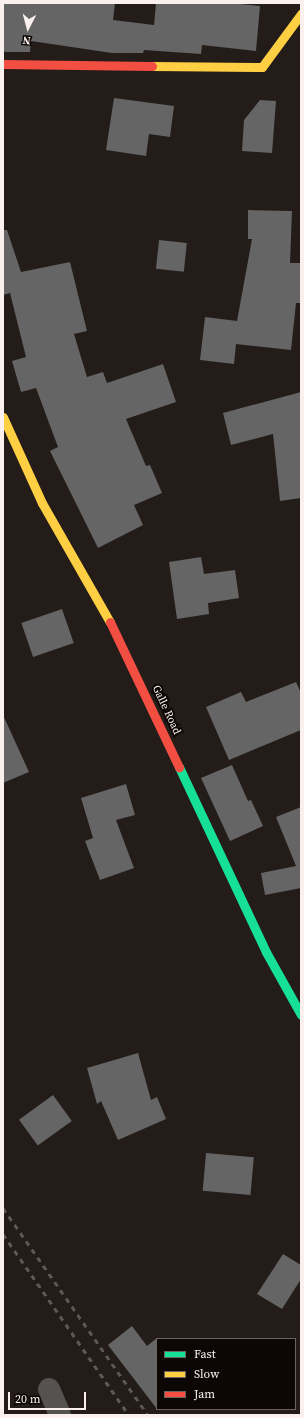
<!DOCTYPE html>
<style>
body{margin:0}
#map{position:relative;width:304px;height:1418px;overflow:hidden;background:#231c19;font-family:"Source Serif 4",serif}
div>[style]{position:absolute}
.building>*{inset:0;background:#646564;transform-origin:0 0}
.street>*{height:22px;margin:-11px;padding:0 11px;transform-origin:11px;border-radius:11px;background:#555250}
.fast>*{height:9px;margin:-4.5px;padding:0 4.5px;transform-origin:4.5px;border-radius:4.5px;background:#16e098}
.slow>*{height:9px;margin:-4.5px;padding:0 4.5px;transform-origin:4.5px;border-radius:4.5px;background:#ffcf43}
.jam>*{height:9px;margin:-4.5px;padding:0 4.5px;transform-origin:4.5px;border-radius:4.5px;background:#f24e42}
.rail>*{height:3px;margin-top:-1.5px;transform-origin:0;background:repeating-linear-gradient(90deg,#5b5855 0 5px,transparent 0 10px)}
span{translate:-50% -50%;white-space:nowrap;text-align:center;line-height:1.15;-webkit-text-stroke:4px #0c0705;paint-order:stroke}
.street-label{font-size:11px;color:#faf0ed}
.frame{position:absolute;inset:0;border:4px solid #faf0ed;pointer-events:none}
.legend{position:absolute;left:156px;top:1338px;width:140px;height:72px;box-sizing:border-box;background:#0c0705;border:1px solid #6b6462;margin:0;padding:5px 7px;list-style:none;font-size:12px;color:#faf0ed}
.legend li{display:flex;align-items:center;gap:8px;height:20px}
.legend b{width:20px;border:1px solid #6b6462}
.north{position:absolute;left:8px;top:8px;width:40px;height:40px;-webkit-text-stroke:3px #0c0705;paint-order:stroke;rotate:186deg;font-size:11px;font-weight:700;line-height:16px;text-align:center;color:#faf0ed}
.north::after{content:'';display:block;margin:auto;width:14px;height:18px;background:#faf0ed;clip-path:polygon(50% 0,100% 100%,50% 72%,0 100%)}
.scale{position:absolute;left:8px;top:1392px;width:78px;height:18px;box-sizing:border-box;border:2px solid #faf0ed;border-top:0;padding-left:5px;font-size:12px;line-height:14px;white-space:nowrap;color:#faf0ed;-webkit-text-stroke:3px #0c0705;paint-order:stroke}
</style>
<div id="map">
<div class="building">
<div style="clip-path:polygon(3px 3px,115px 3px,113px 20px,154px 25px,156px 3px,229px 3px,260px 6px,256px 51px,202px 45px,201px 54px,144px 50px,143px 53px,112px 53px,31px 41px,30px 52px,6px 52px,3px 51px)"></div>
<div style="clip-path:polygon(114px 98px,174px 106px,170px 137px,149px 134px,146px 156px,106px 150px)"></div>
<div style="clip-path:polygon(260px 100px,276px 101px,272px 153px,242px 151px,244px 120px)"></div>
<div style="clip-path:polygon(248px 210px,292px 211px,290px 263px,301px 263px,301px 303px,296px 303px,291px 350px,236px 344px,234px 364px,200px 360px,205px 317px,237px 321px,252px 239px,248px 239px)"></div>
<div style="clip-path:polygon(3px 230px,7px 230px,21px 272px,70px 262px,87px 331px,74px 334px,87px 377px,103px 372px,107px 383px,163px 364px,176px 402px,126px 419px,146px 466px,150px 465px,162px 493px,134px 505px,143px 525px,98px 548px,50px 451px,58px 447px,36px 388px,21px 392px,12px 361px,26px 357px,10px 293px,3px 295px)"></div>
<div style="left:159px;top:240px;width:28px;height:29px;rotate:6deg"></div>
<div style="clip-path:polygon(301px 392px,301px 498px,280px 501px,273px 434px,231px 445px,223px 413px)"></div>
<div style="clip-path:polygon(201px 557px,204px 574px,235px 570px,239px 598px,208px 603px,209px 614px,177px 619px,169px 562px)"></div>
<div style="left:62px;top:609px;width:36px;height:43px;rotate:71deg"></div>
<div style="clip-path:polygon(296px 682px,301px 693px,301px 730px,229px 760px,206px 707px,241px 692px,246px 702px)"></div>
<div style="clip-path:polygon(3px 715px,29px 772px,3px 783px)"></div>
<div style="clip-path:polygon(232px 765px,248px 801px,251px 800px,263px 826px,230px 841px,201px 778px)"></div>
<div style="clip-path:polygon(126px 784px,135px 815px,116px 820px,134px 868px,100px 880px,85px 841px,93px 838px,81px 798px)"></div>
<div style="clip-path:polygon(301px 807px,301px 888px,265px 895px,261px 873px,296px 866px,276px 817px)"></div>
<div style="clip-path:polygon(138px 1053px,151px 1100px,157px 1097px,166px 1119px,118px 1140px,101px 1101px,97px 1104px,87px 1068px)"></div>
<div style="left:53px;top:1095px;width:32px;height:42px;rotate:54deg"></div>
<div style="left:206px;top:1153px;width:48px;height:38px;rotate:5deg"></div>
<div style="clip-path:polygon(283px 1254px,301px 1265px,301px 1279px,282px 1309px,257px 1294px)"></div>
<div style="clip-path:polygon(132px 1326px,147px 1346px,157px 1338px,157px 1409px,108px 1345px)"></div>
</div>
<div class="street">
<div style="left:49px;top:1389px;width:28px;rotate:67deg"></div>
</div>
<div class="fast">
<div style="left:179px;top:767px;width:204px;rotate:64.8deg"></div>
<div style="left:266px;top:952px;width:72px;rotate:60.9deg"></div>
</div>
<div class="slow">
<div style="left:152px;top:66px;width:110px;rotate:0.5deg"></div>
<div style="left:262px;top:67px;width:66px;rotate:-53.7deg"></div>
<div style="left:3px;top:417px;width:94px;rotate:65.6deg"></div>
<div style="left:42px;top:503px;width:137px;rotate:60.3deg"></div>
</div>
<div class="jam">
<div style="left:3px;top:64px;width:149px;rotate:0.8deg"></div>
<div style="left:110px;top:622px;width:161px;rotate:64.6deg"></div>
</div>
<div class="rail">
<div style="left:3px;top:1208px;width:253px;rotate:55deg"></div>
<div style="left:3px;top:1234px;width:221px;rotate:55.2deg"></div>
</div>
<div class="street-label">
<span style="left:166px;top:710px;rotate:65deg">Galle Road</span>
</div>
<div class="frame"></div>
<ul class="legend">
<li><b style="height:5px;background:#16e098"></b>Fast</li>
<li><b style="height:5px;background:#ffcf43"></b>Slow</li>
<li><b style="height:5px;background:#f24e42"></b>Jam</li>
</ul>
<div class="north">N</div>
<div class="scale">20 m</div>
</div>
